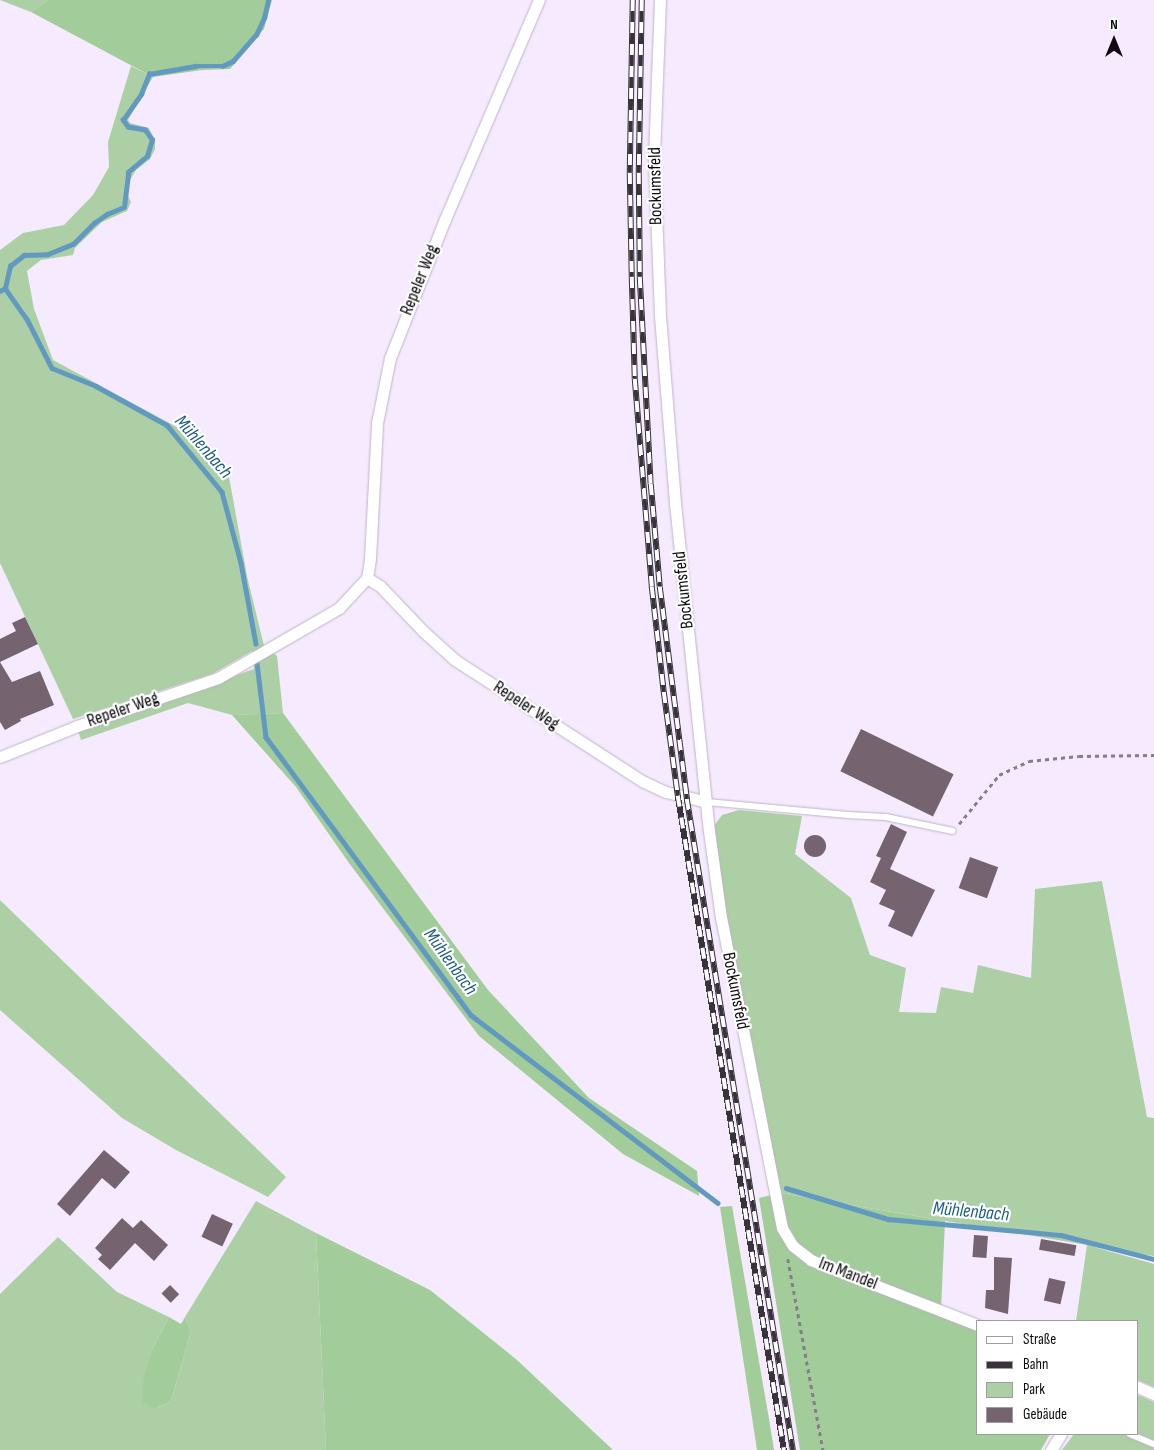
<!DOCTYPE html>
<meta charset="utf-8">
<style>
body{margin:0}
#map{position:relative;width:1154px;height:1450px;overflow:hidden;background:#f6ebfe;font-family:"Sofia Sans Condensed",sans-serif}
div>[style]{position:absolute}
.green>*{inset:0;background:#adcfa5}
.forest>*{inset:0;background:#a2cc99}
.stream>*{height:4.5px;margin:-2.25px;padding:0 2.25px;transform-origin:2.25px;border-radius:2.25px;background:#6299c0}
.building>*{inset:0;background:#75636f;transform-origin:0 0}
.round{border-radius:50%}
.path>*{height:2.5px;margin-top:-1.25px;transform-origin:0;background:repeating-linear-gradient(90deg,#857d8a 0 4px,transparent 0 8px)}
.roads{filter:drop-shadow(0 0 1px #bfb4c6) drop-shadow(0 0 1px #bfb4c6)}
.service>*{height:5.5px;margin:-2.75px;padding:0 2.75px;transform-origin:2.75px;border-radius:2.75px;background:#fff}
.minor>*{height:11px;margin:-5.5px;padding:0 5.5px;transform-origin:5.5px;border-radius:5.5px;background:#fff}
.rail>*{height:5.5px;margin-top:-2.75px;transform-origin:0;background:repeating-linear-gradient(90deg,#fff 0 11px,#38323b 0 22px);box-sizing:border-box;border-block:1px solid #38323b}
span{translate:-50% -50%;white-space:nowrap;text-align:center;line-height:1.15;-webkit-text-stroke:4.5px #fff;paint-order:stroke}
.street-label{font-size:18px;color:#0e0a10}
.water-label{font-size:19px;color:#1d5d85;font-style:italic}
.legend{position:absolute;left:976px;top:1320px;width:162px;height:115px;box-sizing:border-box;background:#fff;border:1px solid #9f9d9f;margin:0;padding:6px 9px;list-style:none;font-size:15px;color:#0e0a10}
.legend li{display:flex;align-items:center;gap:10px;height:25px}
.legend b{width:25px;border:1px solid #9f9d9f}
.north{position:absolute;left:1089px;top:15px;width:50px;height:50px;-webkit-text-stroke:4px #fff;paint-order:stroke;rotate:0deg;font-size:14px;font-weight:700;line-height:20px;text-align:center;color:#0e0a10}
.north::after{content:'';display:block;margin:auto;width:18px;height:22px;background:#0e0a10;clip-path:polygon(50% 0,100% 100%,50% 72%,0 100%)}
</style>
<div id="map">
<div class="green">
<div style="clip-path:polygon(0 0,48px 0,31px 12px)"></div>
<div style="clip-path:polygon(131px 66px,153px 77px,128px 120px,130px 123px,149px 128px,155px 140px,155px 149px,150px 159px,136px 170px,129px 182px,127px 193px,131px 202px,127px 211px,102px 222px,75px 248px,73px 255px,41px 260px,27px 271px,34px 309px,53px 360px,186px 432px,229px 477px,247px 576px,264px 646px,277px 656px,283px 713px,232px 715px,188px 703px,81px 740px,78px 731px,254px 669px,252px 651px,212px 674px,73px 719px,0 563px,0 250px,23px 233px,64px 225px,93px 195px,109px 167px,108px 142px)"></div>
<div style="clip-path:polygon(739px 810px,802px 816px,795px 854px,851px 898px,870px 955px,906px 968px,899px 1012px,936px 1013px,941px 987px,973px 993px,978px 965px,1031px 978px,1035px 889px,1102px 881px,1147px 1117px,1154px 1118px,1154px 1256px,1094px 1247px,1154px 1264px,1154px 1387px,1138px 1380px,1138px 1321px,1076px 1321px,1087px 1245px,780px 1193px,742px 1004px,713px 839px,714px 826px,722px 815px)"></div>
<div style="clip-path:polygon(0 900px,286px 1177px,268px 1197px,176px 1150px,122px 1118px,0 1010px)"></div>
<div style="clip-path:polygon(256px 1201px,316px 1233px,326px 1450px,0 1450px,0 1294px,58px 1237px,117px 1292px,169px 1317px,152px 1350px,155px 1409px,171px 1401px,191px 1331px,185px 1317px)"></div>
<div style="clip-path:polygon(1138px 1395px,1154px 1402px,1154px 1450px,1062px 1450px,1074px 1434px,1138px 1434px)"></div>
</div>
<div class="forest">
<div style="clip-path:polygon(48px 0,272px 0,264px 29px,230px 69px,202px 70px,153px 77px,31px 12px)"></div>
<div style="clip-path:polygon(283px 713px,488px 990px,589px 1098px,697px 1171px,699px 1196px,623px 1154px,479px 1036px,349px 863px,296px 787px,232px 715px)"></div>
<div style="clip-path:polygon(780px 1193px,945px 1221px,941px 1310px,978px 1330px,978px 1434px,1050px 1434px,1041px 1450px,800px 1450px,759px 1198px)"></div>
<div style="clip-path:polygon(732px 1206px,769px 1419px,774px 1450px,757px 1450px,720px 1207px)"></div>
<div style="clip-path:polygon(316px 1233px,430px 1290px,517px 1360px,613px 1450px,326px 1450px)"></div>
<div style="clip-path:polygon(169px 1317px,181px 1324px,185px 1317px,191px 1331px,171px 1401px,155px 1409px,142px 1401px,144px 1377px,152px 1350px)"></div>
</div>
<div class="stream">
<div style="left:5px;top:288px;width:38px;rotate:55deg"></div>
<div style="left:27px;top:319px;width:55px;rotate:63deg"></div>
<div style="left:52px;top:368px;width:48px;rotate:22.2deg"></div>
<div style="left:96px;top:386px;width:81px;rotate:28.8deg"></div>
<div style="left:167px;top:425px;width:87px;rotate:50.6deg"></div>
<div style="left:222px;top:492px;width:73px;rotate:75deg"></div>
<div style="left:241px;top:563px;width:82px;rotate:79.5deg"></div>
<div style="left:0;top:291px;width:6px;rotate:-31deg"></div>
<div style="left:5px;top:288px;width:23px;rotate:-77deg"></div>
<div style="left:10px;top:266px;width:18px;rotate:-38deg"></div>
<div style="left:24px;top:255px;width:24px;rotate:-2deg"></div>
<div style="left:48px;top:254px;width:27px;rotate:-22deg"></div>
<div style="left:73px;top:244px;width:30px;rotate:-45deg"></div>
<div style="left:94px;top:223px;width:16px;rotate:-35deg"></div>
<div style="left:107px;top:214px;width:18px;rotate:-22deg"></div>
<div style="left:124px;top:207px;width:35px;rotate:-83deg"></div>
<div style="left:128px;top:172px;width:25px;rotate:-40deg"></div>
<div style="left:147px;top:156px;width:17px;rotate:-73deg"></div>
<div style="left:152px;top:140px;width:12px;rotate:-125deg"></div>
<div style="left:145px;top:130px;width:17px;rotate:-170deg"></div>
<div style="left:128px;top:127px;width:9px;rotate:-126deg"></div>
<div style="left:123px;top:120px;width:32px;rotate:-55deg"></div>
<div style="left:141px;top:94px;width:22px;rotate:-68deg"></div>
<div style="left:149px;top:74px;width:48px;rotate:-9.7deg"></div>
<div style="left:196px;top:66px;width:26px"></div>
<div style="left:222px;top:66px;width:12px;rotate:-24deg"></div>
<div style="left:233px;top:61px;width:35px;rotate:-49deg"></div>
<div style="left:256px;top:35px;width:19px;rotate:-65deg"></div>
<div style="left:264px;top:18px;width:18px;rotate:-77deg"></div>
<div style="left:257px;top:663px;width:75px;rotate:83.1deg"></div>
<div style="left:266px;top:737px;width:345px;rotate:53.6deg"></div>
<div style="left:471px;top:1015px;width:310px;rotate:37.3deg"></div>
<div style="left:786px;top:1188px;width:107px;rotate:16.9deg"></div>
<div style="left:888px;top:1219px;width:174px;rotate:5.3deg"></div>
<div style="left:1061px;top:1235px;width:96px;rotate:14.5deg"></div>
</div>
<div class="building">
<div style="clip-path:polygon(25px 617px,38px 644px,0 662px,12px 682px,40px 671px,54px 705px,20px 719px,21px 721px,5px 730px,0 722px,0 639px,16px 631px,12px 623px)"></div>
<div style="left:861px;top:729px;width:103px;height:47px;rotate:26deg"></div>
<div style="clip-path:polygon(891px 824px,907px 832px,890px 869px,935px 890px,912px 937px,888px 926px,895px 911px,879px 904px,886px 890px,870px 882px,881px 858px,876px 856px)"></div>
<div class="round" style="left:804px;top:835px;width:22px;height:22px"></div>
<div style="left:970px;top:857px;width:30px;height:33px;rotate:20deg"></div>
<div style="clip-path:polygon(104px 1150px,130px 1172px,115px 1189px,102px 1178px,70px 1216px,57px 1204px)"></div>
<div style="left:212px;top:1214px;width:23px;height:25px;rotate:25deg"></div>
<div style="clip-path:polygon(122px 1218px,133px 1228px,141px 1220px,168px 1245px,154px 1261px,135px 1243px,110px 1270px,98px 1259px,102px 1255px,95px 1248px)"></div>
<div style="left:974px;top:1235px;width:14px;height:22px;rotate:4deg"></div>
<div style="left:1041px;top:1239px;width:36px;height:11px;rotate:10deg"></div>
<div style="clip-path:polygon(994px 1257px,1012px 1258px,1008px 1314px,985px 1308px,986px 1290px,994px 1290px)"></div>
<div style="left:1049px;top:1278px;width:17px;height:23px;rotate:13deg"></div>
<div style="left:170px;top:1285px;width:13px;height:12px;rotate:45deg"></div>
</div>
<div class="path">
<div style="left:959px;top:824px;width:63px;rotate:-50.8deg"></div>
<div style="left:999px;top:775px;width:33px;rotate:-25deg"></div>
<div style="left:1029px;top:761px;width:50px;rotate:-5.7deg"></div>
<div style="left:1079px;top:756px;width:75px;rotate:-0.8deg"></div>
<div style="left:788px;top:1259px;width:194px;rotate:79.6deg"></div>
</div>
<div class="roads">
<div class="service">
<div style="left:707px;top:802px;width:141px;rotate:5.3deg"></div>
<div style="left:847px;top:815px;width:39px;rotate:3deg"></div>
<div style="left:886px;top:817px;width:68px;rotate:11.8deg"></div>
<div style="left:1130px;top:1434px;width:26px;rotate:23deg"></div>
</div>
<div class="minor">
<div style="left:660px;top:0;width:159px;rotate:92.2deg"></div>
<div style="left:654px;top:159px;width:157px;rotate:87.8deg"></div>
<div style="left:660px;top:316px;width:188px;rotate:85.4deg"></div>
<div style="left:675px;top:503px;width:330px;rotate:84.1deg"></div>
<div style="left:709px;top:831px;width:87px;rotate:82.1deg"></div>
<div style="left:721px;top:917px;width:317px;rotate:78.9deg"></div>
<div style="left:782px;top:1228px;width:21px;rotate:59deg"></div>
<div style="left:793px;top:1246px;width:23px;rotate:38deg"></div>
<div style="left:811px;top:1260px;width:179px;rotate:21.3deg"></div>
<div style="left:367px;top:578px;width:15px;rotate:32deg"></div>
<div style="left:380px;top:586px;width:64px;rotate:46.3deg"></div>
<div style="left:424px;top:632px;width:42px;rotate:42.1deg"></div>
<div style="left:455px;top:660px;width:223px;rotate:32.9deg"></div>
<div style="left:642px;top:781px;width:26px;rotate:25deg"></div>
<div style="left:666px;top:792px;width:42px;rotate:13.7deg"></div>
<div style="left:0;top:757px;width:83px;rotate:-21.9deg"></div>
<div style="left:77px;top:726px;width:149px;rotate:-18.8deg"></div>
<div style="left:218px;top:678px;width:140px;rotate:-30deg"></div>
<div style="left:339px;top:608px;width:41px;rotate:-47deg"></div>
<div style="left:367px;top:578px;width:20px;rotate:-81deg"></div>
<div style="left:370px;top:558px;width:135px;rotate:-87deg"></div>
<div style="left:377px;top:423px;width:66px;rotate:-78.7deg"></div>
<div style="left:390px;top:358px;width:149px;rotate:-68.4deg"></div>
<div style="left:445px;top:219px;width:238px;rotate:-66.8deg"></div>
<div style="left:1138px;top:1387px;width:17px;rotate:24deg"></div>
<div style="left:1051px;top:1450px;width:19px;rotate:-58deg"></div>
</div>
</div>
<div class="rail">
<div style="left:633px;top:0;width:173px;rotate:91deg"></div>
<div style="left:630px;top:173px;width:104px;rotate:88.9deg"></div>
<div style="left:632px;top:277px;width:102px;rotate:88.3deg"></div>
<div style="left:635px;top:379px;width:209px;rotate:85.3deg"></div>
<div style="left:652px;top:587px;width:106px;rotate:83.5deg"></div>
<div style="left:664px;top:692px;width:105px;rotate:82.3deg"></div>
<div style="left:678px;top:796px;width:663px;rotate:80.79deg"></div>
<div style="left:642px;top:0;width:173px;rotate:91deg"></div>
<div style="left:639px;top:173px;width:104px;rotate:89.4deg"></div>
<div style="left:640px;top:277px;width:207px;rotate:87deg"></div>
<div style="left:651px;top:484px;width:103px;rotate:85deg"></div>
<div style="left:660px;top:587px;width:214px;rotate:82.7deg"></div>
<div style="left:687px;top:799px;width:660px;rotate:80.75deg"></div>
</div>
<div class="street-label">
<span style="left:656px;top:186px;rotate:-91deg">Bockumsfeld</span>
<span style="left:420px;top:280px;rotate:-68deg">Repeler Weg</span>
<span style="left:684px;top:590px;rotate:-96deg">Bockumsfeld</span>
<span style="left:526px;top:706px;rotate:33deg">Repeler Weg</span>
<span style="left:123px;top:710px;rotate:-19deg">Repeler Weg</span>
<span style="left:735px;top:991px;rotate:79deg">Bockumsfeld</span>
<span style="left:848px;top:1274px;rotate:21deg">Im Mandel</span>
</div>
<div class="water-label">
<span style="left:203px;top:447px;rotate:49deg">Mühlenbach</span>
<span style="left:450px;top:962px;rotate:54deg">Mühlenbach</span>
<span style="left:971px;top:1212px;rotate:5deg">Mühlenbach</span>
</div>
<ul class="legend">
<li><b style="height:6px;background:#fff"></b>Straße</li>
<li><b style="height:6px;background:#38323b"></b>Bahn</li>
<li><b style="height:14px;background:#adcfa5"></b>Park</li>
<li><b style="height:14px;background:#75636f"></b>Gebäude</li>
</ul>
<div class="north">N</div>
</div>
